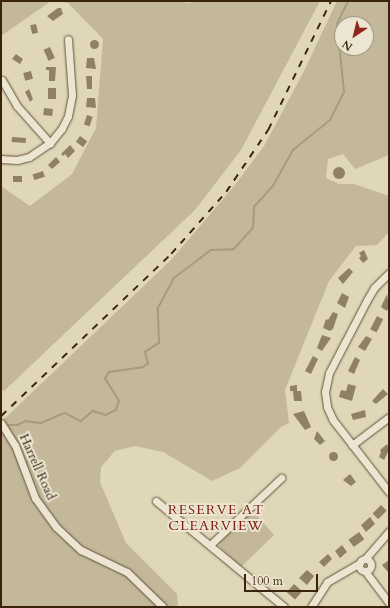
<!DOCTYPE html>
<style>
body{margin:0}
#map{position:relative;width:390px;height:608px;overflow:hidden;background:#e0d7b8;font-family:Cardo,serif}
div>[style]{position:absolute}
.green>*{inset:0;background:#c4b89b}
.stream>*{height:1.5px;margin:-0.75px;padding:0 0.75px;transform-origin:0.75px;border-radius:0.75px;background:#a89a7e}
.building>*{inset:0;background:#908166;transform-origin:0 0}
.round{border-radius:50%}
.roads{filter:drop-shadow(0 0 1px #645038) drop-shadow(0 0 1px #645038)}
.minor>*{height:7px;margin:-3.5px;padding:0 3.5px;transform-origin:3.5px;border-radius:3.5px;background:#ebe5d1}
.minor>.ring{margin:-3.5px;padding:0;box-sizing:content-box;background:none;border:7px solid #ebe5d1;border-radius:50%}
.rail>*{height:1.5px;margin-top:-0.75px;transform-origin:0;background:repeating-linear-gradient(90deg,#3a230d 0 7px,transparent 0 14px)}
span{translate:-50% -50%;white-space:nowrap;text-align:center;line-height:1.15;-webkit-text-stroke:4px #ebe5d1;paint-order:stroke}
.street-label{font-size:13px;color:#3a230d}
.neighbourhood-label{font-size:14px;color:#7a1f14;letter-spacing:1px}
.frame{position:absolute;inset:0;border:2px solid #3a230d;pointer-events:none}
.north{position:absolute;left:334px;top:16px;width:40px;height:40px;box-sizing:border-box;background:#ebe5d1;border:1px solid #a49783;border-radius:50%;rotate:215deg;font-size:11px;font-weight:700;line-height:16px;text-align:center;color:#3a230d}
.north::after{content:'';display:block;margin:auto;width:14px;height:18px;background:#8f2418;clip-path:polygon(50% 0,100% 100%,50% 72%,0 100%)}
.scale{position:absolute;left:244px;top:574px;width:74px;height:18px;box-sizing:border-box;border:2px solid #3a230d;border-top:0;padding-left:5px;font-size:12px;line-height:14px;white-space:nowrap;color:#3a230d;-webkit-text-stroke:3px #ebe5d1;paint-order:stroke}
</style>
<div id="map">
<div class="green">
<div style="clip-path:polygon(1px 1px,179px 1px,188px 3px,198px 1px,320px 1px,241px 150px,195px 210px,4px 391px,1px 389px,1px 186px,30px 206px,72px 174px,96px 128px,103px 39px,68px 3px,51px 1px,1px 36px)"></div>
<div style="clip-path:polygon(evenodd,337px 1px,389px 1px,389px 155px,355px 169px,343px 154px,328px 159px,326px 178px,339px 184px,354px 184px,389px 196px,389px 232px,377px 245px,356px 246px,329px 281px,285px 390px,289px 423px,281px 427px,240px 468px,212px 481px,163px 452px,135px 446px,115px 451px,101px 467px,100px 482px,126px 543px,177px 594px,178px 607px,1px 607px,1px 422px,172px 259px,235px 185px,264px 146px,303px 73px,337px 1px,342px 24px,366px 24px,366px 48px,342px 48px,342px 24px)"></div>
<div style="clip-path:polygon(252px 510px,274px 535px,241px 567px,220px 547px,219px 542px)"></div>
</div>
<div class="stream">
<div style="left:9px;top:425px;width:9px"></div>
<div style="left:18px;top:425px;width:9px;rotate:-27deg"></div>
<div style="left:26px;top:421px;width:15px;rotate:8deg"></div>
<div style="left:41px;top:423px;width:26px;rotate:-23deg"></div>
<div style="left:65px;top:413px;width:18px;rotate:27deg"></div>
<div style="left:81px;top:421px;width:16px;rotate:-40deg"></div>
<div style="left:93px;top:411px;width:14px;rotate:17deg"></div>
<div style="left:106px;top:415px;width:11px;rotate:-27deg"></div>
<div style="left:116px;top:410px;width:9px;rotate:-72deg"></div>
<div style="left:119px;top:401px;width:26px;rotate:-122deg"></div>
<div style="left:105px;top:379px;width:8px;rotate:-60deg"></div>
<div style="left:109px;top:372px;width:34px;rotate:-8deg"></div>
<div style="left:143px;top:367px;width:6px;rotate:-31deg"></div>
<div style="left:148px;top:364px;width:12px;rotate:-104deg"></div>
<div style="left:145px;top:352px;width:17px;rotate:-33deg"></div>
<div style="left:159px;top:343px;width:35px;rotate:-92deg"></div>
<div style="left:158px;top:308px;width:34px;rotate:-62deg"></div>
<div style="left:174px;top:278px;width:46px;rotate:-37.1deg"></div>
<div style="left:211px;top:250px;width:23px;rotate:-2deg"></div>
<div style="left:234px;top:249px;width:28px;rotate:-48deg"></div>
<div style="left:253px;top:228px;width:21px;rotate:-87deg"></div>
<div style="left:254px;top:207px;width:28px;rotate:-48deg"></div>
<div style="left:273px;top:186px;width:41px;rotate:-60.9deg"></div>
<div style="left:293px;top:150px;width:48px;rotate:-39deg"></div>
<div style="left:330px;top:120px;width:31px;rotate:-63deg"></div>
<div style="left:344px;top:92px;width:68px;rotate:-95.9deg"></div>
<div style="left:337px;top:24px;width:25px;rotate:-64deg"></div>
</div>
<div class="building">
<div style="clip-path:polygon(58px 8px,61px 8px,63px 14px,53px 21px,47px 16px)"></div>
<div style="left:36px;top:24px;width:9px;height:6px;rotate:77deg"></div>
<div class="round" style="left:89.5px;top:39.5px;width:9px;height:9px"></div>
<div style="left:50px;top:47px;width:12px;height:7px;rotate:66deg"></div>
<div style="clip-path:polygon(16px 54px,23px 59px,20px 64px,12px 59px)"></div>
<div style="clip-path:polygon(87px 58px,94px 58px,96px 69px,86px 68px)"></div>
<div style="clip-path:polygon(46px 67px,56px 67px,55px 81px,49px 81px,49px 70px,46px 70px)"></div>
<div style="left:31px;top:71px;width:8px;height:8px;rotate:76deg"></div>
<div style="clip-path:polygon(86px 76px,92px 76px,92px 89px,87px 89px)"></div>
<div style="left:48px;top:88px;width:8px;height:11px"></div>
<div style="clip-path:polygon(29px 89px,33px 99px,30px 102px,25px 92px)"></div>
<div style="clip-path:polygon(87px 98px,95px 98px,96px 108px,86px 107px)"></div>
<div style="left:44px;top:108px;width:9px;height:7px;rotate:6deg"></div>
<div style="left:87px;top:115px;width:6px;height:10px;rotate:18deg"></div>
<div style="left:80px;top:136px;width:9px;height:7px;rotate:36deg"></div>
<div style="left:12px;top:137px;width:14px;height:5px;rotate:4deg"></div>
<div style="clip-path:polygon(70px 145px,75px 151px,68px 158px,65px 154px,63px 156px,61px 154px)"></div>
<div style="clip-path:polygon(56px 157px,60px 162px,52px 169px,48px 165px)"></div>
<div class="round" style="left:333px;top:167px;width:12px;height:12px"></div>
<div style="left:43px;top:171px;width:6px;height:11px;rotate:72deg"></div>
<div style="left:13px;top:176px;width:9px;height:6px"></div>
<div style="clip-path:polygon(364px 250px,368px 259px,363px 263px,359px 258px,361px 256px,359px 253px)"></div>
<div style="clip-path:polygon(349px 268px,353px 272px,343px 284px,338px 278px)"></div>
<div style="clip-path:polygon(342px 293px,349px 297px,345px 308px,337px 303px)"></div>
<div style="clip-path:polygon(387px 294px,389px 306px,387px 311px,381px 307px)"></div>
<div style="clip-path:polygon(333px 312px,338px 314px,333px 329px,330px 331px,323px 328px,326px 319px,328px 320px)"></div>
<div style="left:377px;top:316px;width:7px;height:15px;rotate:27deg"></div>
<div style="clip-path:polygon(322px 335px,331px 338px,322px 351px,317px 348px)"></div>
<div style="clip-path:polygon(366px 336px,372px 339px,365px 351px,358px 347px)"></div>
<div style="clip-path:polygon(313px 356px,318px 359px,311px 374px,305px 371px)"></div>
<div style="clip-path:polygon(355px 357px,360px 360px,354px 374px,348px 371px)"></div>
<div style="clip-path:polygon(348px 384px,356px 386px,352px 401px,339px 397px,341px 390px,346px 391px)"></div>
<div style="clip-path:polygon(297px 385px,297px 391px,301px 391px,302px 401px,294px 401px,293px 391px,290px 391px,290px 386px)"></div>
<div style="clip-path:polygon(383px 389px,388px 394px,376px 404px,372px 401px)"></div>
<div style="clip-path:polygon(365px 410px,366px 417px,353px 420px,351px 414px)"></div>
<div style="clip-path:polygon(304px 411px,311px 427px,305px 430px,293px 414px)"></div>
<div style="clip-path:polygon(317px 431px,325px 441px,320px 445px,314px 439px)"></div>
<div style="clip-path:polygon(387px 444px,389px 450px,384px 460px,379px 457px,381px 452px,380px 450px)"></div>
<div class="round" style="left:328.5px;top:451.5px;width:9px;height:9px"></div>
<div style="clip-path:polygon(350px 474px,356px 482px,351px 486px,343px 480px)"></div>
<div style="left:381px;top:505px;width:8px;height:12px;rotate:45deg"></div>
<div style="clip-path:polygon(370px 517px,375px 524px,366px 532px,361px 525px)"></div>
<div style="left:359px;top:532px;width:9px;height:13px;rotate:54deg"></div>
<div style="clip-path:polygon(342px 545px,347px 552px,340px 558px,335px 551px)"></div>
<div style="clip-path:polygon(328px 554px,332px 559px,324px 567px,319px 562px)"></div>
<div style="clip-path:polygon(389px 560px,389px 571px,388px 572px,382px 565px)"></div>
<div style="clip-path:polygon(307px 570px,314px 576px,307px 585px,299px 578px)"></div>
<div style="left:294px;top:584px;width:11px;height:11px;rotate:41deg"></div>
</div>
<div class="roads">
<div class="minor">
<div style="left:2px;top:80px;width:30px;rotate:60deg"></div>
<div style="left:17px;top:106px;width:50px;rotate:48.3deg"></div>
<div style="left:1px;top:159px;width:16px;rotate:4deg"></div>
<div style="left:17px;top:160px;width:12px;rotate:-14deg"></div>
<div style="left:29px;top:157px;width:25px;rotate:-34deg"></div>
<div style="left:50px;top:143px;width:19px;rotate:-51deg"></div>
<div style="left:62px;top:128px;width:13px;rotate:-63deg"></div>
<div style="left:68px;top:116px;width:21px;rotate:-79deg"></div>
<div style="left:72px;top:95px;width:56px;rotate:-94.1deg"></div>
<div style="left:389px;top:273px;width:21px;rotate:135deg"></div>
<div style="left:374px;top:288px;width:14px;rotate:120deg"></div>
<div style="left:367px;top:300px;width:82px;rotate:117.5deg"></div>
<div style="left:329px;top:373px;width:19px;rotate:102deg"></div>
<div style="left:325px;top:392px;width:15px;rotate:82deg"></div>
<div style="left:327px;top:407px;width:14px;rotate:65deg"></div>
<div style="left:333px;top:420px;width:91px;rotate:52.1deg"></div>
<div style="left:1px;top:423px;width:26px;rotate:58deg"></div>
<div style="left:15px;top:445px;width:57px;rotate:69.3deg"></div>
<div style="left:35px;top:498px;width:36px;rotate:54deg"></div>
<div style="left:56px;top:527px;width:34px;rotate:43deg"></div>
<div style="left:81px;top:550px;width:51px;rotate:25.6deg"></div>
<div style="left:127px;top:572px;width:50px;rotate:44.2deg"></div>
<div style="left:352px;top:445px;width:46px;rotate:-37.1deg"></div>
<div style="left:156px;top:501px;width:166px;rotate:39.6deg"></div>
<div style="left:210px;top:545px;width:98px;rotate:-43.3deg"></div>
<div class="ring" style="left:359px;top:559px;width:5px;height:5px"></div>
<div style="left:365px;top:559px;width:37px;rotate:-49deg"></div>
<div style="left:365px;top:571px;width:40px;rotate:53deg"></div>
<div style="left:311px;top:607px;width:30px;rotate:-57deg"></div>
<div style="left:327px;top:582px;width:38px;rotate:-30deg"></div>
</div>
</div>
<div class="rail">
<div style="left:1px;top:416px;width:235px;rotate:-43.6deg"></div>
<div style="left:171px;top:254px;width:83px;rotate:-48.4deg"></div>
<div style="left:226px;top:192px;width:75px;rotate:-55.9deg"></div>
<div style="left:268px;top:130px;width:144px;rotate:-64deg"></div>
</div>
<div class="street-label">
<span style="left:37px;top:467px;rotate:66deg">Harrell Road</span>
</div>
<div class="neighbourhood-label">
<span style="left:216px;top:518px">RESERVE AT<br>CLEARVIEW</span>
</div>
<div class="frame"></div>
<div class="north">N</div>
<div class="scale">100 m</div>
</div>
